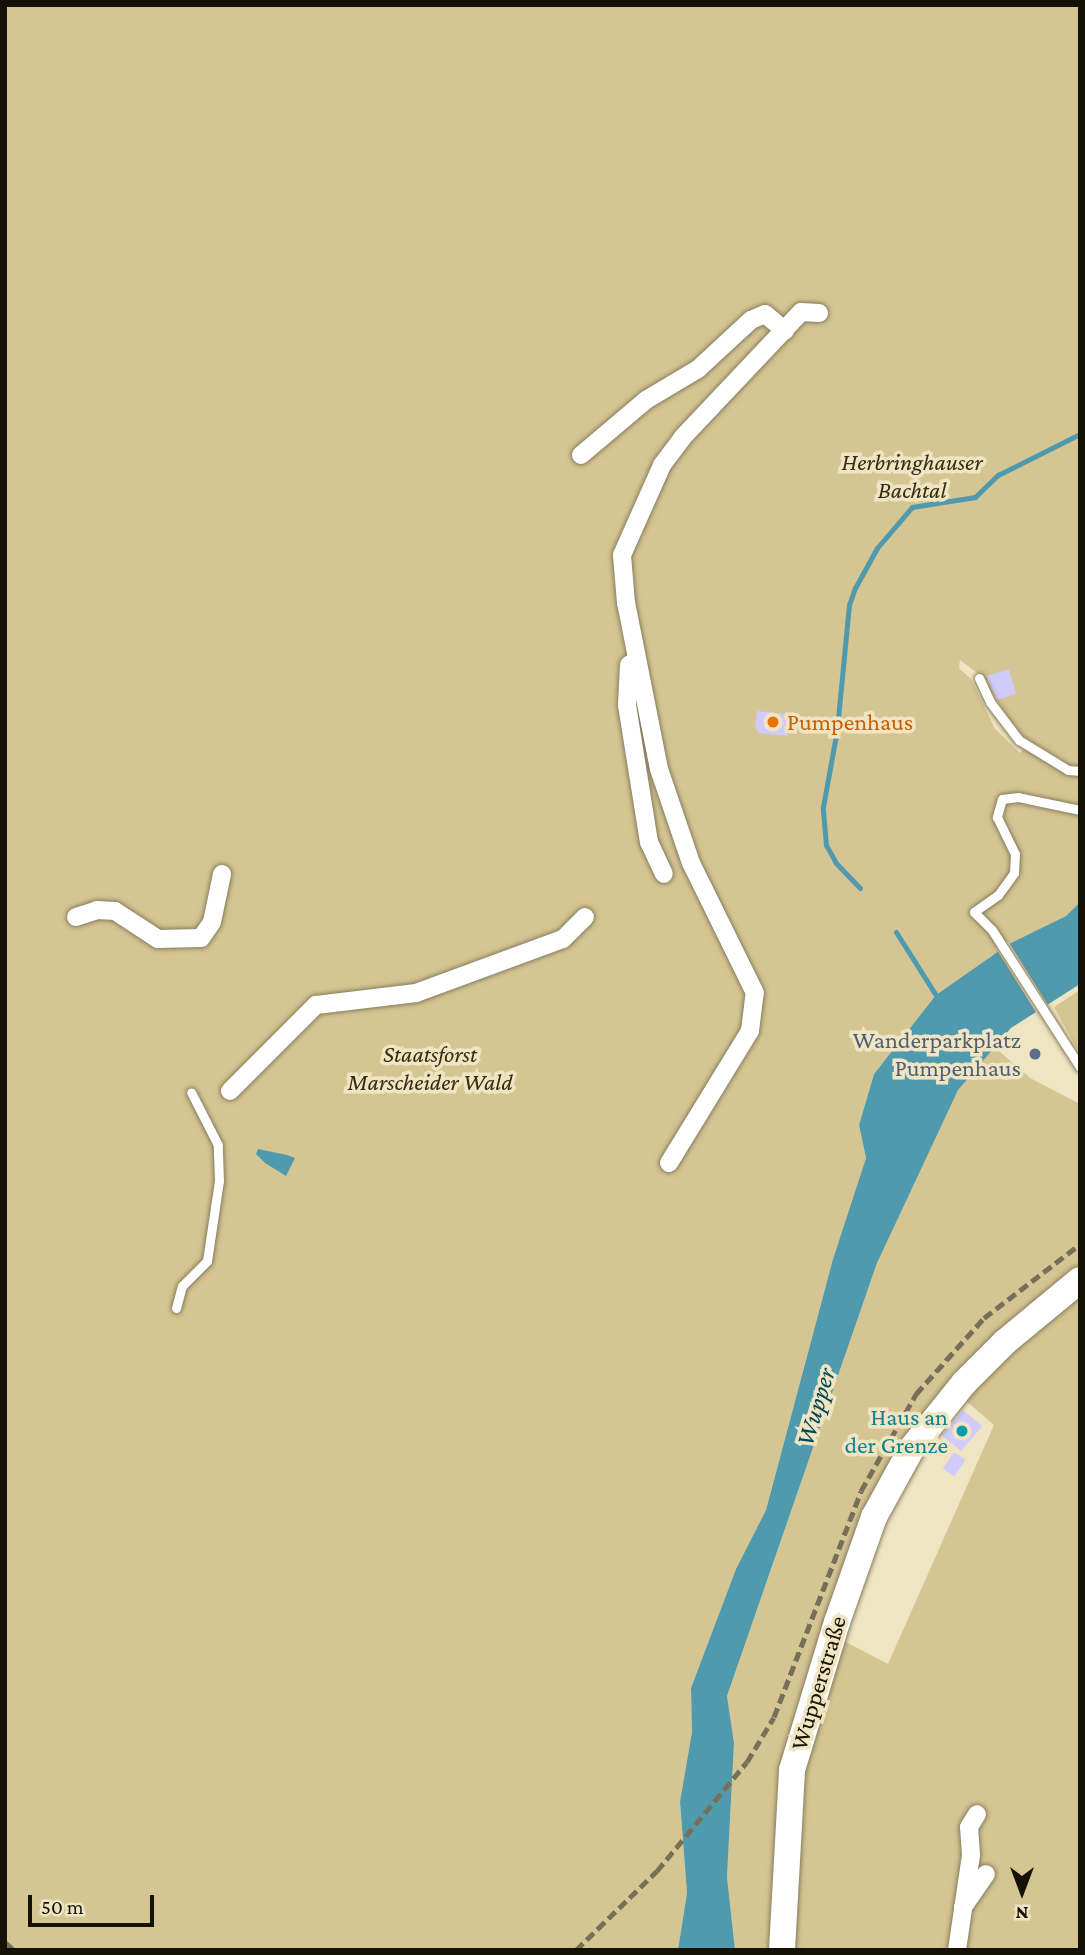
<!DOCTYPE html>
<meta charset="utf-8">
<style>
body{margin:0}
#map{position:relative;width:1085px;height:1955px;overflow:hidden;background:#f0e5c3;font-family:"Crimson Pro",serif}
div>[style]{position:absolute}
.green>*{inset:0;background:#d5c592}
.water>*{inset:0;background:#509aae}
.pier>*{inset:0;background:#f0e5c3;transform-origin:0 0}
.stream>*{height:5px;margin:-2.5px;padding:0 2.5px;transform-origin:2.5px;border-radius:2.5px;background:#509aae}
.building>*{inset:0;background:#d0cbf9;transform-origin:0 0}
.roads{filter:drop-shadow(0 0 2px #867d5e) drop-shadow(0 0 2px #867d5e)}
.service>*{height:9px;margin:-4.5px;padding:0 4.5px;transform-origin:4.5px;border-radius:4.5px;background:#fff}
.minor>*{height:18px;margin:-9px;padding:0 9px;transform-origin:9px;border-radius:9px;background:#fff}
.secondary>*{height:26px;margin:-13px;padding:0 13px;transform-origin:13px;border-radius:13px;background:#fff}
.rail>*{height:5px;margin-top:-2.5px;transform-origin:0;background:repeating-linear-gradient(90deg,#76705a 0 10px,transparent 0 15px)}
.dots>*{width:19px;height:19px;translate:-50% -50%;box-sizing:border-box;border:4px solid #f0e5c3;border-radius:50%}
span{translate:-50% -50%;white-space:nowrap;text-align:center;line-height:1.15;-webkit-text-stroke:7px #f0e5c3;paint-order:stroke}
.park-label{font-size:24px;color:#342c11;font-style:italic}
.food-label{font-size:24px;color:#c56008}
.left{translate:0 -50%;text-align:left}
.service-label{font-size:24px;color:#4e5e75}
.right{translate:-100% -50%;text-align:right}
.culture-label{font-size:24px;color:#0d838f}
.street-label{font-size:24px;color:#141105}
.water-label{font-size:26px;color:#004655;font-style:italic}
.frame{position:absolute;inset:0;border:7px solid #141105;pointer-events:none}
.north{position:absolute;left:987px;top:1857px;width:70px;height:70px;-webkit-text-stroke:5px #f0e5c3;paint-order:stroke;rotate:180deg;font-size:19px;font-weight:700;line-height:28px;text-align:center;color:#141105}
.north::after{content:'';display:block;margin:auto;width:24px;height:32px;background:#141105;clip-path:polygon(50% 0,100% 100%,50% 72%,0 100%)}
.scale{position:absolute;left:28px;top:1895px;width:126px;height:32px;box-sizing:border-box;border:4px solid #141105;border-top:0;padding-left:9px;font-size:21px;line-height:24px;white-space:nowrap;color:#141105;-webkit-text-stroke:5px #f0e5c3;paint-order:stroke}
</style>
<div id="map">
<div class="green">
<div style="clip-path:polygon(evenodd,5px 5px,1080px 5px,1080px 902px,1066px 916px,1009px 944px,936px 995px,874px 1074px,859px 1125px,866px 1158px,833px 1259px,766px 1510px,736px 1569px,691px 1688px,692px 1732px,680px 1804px,687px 1893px,678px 1950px,5px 1950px,5px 5px,960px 660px,980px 675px,1019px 734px,1030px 742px,1020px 753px,995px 729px,971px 679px,959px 668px,960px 660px)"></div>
<div style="clip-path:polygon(1080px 990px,1080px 1054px,1054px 1007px)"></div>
<div style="clip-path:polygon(evenodd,992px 1045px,1030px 1078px,1080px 1104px,1080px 1950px,735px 1950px,727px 1877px,734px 1743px,727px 1696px,877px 1263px,936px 1129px,958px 1090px,992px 1045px,964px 1399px,994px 1425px,888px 1664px,840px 1639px,896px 1491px,964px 1399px)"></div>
</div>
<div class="water">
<div style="clip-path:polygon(1080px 902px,1080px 984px,1011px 1028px,958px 1090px,877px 1263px,727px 1696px,734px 1743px,727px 1877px,735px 1950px,678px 1950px,687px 1893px,680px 1802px,692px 1732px,691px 1688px,736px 1569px,766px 1510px,833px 1259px,866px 1158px,859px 1125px,874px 1074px,936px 995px,1009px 944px,1066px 916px)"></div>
<div style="clip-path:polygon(258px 1149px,287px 1155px,295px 1158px,286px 1176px,265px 1163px,256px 1154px)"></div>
</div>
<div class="pier">
<div style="left:1008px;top:941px;width:78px;height:14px;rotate:58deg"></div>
</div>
<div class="stream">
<div style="left:860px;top:888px;width:35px;rotate:-134deg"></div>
<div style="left:836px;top:863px;width:21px;rotate:-119deg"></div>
<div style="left:826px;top:845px;width:38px;rotate:-95deg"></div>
<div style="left:823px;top:807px;width:79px;rotate:-79.8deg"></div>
<div style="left:837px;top:729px;width:125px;rotate:-84.5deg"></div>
<div style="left:849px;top:605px;width:18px;rotate:-71deg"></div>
<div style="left:855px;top:588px;width:46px;rotate:-61.2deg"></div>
<div style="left:877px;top:548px;width:54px;rotate:-49.5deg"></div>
<div style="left:912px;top:507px;width:64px;rotate:-9deg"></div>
<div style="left:975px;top:497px;width:32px;rotate:-44deg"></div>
<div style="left:998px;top:475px;width:92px;rotate:-26.6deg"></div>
<div style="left:896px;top:932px;width:80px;rotate:57.7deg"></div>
</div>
<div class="building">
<div style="clip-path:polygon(1009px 669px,1016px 694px,997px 700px,986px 676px)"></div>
<div style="clip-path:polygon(757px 711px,790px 715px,788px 736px,759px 733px,755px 728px)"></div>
<div style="left:963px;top:1410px;width:25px;height:33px;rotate:40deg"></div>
<div style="left:954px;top:1452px;width:14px;height:20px;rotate:34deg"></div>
</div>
<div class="roads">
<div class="service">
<div style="left:979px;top:678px;width:26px;rotate:65deg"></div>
<div style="left:990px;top:702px;width:48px;rotate:52.7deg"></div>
<div style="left:1019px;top:740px;width:57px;rotate:31.5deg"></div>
<div style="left:1068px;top:770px;width:12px;rotate:5deg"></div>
<div style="left:1080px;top:810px;width:63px;rotate:-168.2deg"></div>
<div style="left:1018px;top:797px;width:16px;rotate:173deg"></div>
<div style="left:1002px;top:799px;width:19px;rotate:106deg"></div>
<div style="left:997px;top:817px;width:41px;rotate:64.1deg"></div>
<div style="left:1015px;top:854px;width:19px;rotate:93deg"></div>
<div style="left:1014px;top:873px;width:27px;rotate:126deg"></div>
<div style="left:998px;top:895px;width:29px;rotate:145deg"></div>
<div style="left:974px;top:912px;width:25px;rotate:45deg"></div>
<div style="left:992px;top:930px;width:163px;rotate:57.3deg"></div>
<div style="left:176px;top:1308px;width:23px;rotate:-75deg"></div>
<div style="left:182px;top:1286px;width:35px;rotate:-45deg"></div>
<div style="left:207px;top:1261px;width:81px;rotate:-81.5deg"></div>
<div style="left:219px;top:1181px;width:36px;rotate:-92deg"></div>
<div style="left:218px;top:1145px;width:59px;rotate:-117deg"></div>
</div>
<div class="minor">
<div style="left:581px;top:455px;width:85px;rotate:-40.2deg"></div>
<div style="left:646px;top:400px;width:61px;rotate:-30.8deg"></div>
<div style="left:698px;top:369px;width:72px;rotate:-42.8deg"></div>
<div style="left:751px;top:320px;width:15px;rotate:-23deg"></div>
<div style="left:765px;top:314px;width:26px;rotate:40deg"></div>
<div style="left:637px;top:660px;width:9px;rotate:148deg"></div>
<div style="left:629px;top:665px;width:40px;rotate:92.9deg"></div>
<div style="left:627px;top:705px;width:139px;rotate:80.9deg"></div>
<div style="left:649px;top:842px;width:35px;rotate:65deg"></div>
<div style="left:76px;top:917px;width:22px;rotate:-18deg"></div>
<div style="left:97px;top:910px;width:18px;rotate:3deg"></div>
<div style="left:115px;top:911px;width:51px;rotate:33.1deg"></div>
<div style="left:158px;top:939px;width:43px;rotate:-1.3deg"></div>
<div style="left:201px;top:938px;width:19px;rotate:-55deg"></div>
<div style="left:212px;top:922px;width:49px;rotate:-78.2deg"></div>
<div style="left:230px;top:1091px;width:122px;rotate:-45deg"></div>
<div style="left:316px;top:1005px;width:101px;rotate:-6.8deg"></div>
<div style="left:416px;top:993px;width:157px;rotate:-20.2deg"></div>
<div style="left:563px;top:939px;width:31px;rotate:-45deg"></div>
<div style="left:669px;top:1163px;width:155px;rotate:-58.5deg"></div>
<div style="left:750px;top:1031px;width:38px;rotate:-83deg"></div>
<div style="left:755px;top:993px;width:145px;rotate:-116.2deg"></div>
<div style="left:691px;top:863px;width:99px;rotate:-108.8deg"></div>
<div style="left:659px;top:769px;width:169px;rotate:-101.2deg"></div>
<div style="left:626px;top:603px;width:48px;rotate:-94.8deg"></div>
<div style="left:622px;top:555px;width:98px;rotate:-66deg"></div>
<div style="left:662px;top:465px;width:34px;rotate:-53deg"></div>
<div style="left:682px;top:438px;width:173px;rotate:-46.6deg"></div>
<div style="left:801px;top:312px;width:18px;rotate:3deg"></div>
<div style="left:963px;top:1907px;width:40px;rotate:-55.1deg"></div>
<div style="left:957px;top:1950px;width:96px;rotate:-81.6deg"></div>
<div style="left:971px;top:1855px;width:28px;rotate:-94deg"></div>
<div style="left:969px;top:1827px;width:15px;rotate:-58deg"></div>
</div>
<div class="secondary">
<div style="left:782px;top:1950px;width:180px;rotate:-86.8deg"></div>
<div style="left:792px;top:1770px;width:155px;rotate:-73.1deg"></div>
<div style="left:837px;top:1622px;width:111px;rotate:-70.6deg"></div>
<div style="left:874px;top:1517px;width:79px;rotate:-61.2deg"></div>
<div style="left:912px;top:1448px;width:83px;rotate:-51.3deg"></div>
<div style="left:964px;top:1383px;width:58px;rotate:-45deg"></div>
<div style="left:1005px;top:1342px;width:97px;rotate:-39.6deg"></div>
</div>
</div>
<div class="rail">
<div style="left:5px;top:1942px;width:12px;rotate:42deg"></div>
<div style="left:576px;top:1950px;width:113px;rotate:-44.3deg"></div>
<div style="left:657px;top:1871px;width:141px;rotate:-50.5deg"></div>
<div style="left:747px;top:1762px;width:52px;rotate:-59deg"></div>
<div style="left:774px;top:1717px;width:242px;rotate:-68.9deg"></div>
<div style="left:861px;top:1491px;width:112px;rotate:-60.4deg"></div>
<div style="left:916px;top:1394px;width:102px;rotate:-48.2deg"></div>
<div style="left:984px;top:1318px;width:121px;rotate:-37.6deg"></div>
</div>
<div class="dots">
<div style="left:773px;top:722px;background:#e8710a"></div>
<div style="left:1035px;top:1054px;background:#5c6f8a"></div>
<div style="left:962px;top:1431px;background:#0f9aa8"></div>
</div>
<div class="park-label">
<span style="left:912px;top:476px">Herbringhauser<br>Bachtal</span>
<span style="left:430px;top:1068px">Staatsforst<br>Marscheider Wald</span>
</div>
<div class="food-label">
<span class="left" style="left:787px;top:722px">Pumpenhaus</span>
</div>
<div class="service-label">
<span class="right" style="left:1021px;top:1054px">Wanderparkplatz<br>Pumpenhaus</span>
</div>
<div class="culture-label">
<span class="right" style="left:948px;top:1431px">Haus an<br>der Grenze</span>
</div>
<div class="street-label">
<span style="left:818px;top:1683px;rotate:-73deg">Wupperstraße</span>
</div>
<div class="water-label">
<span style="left:816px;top:1407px;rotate:-73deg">Wupper</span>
</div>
<div class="frame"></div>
<div class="north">N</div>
<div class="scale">50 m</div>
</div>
